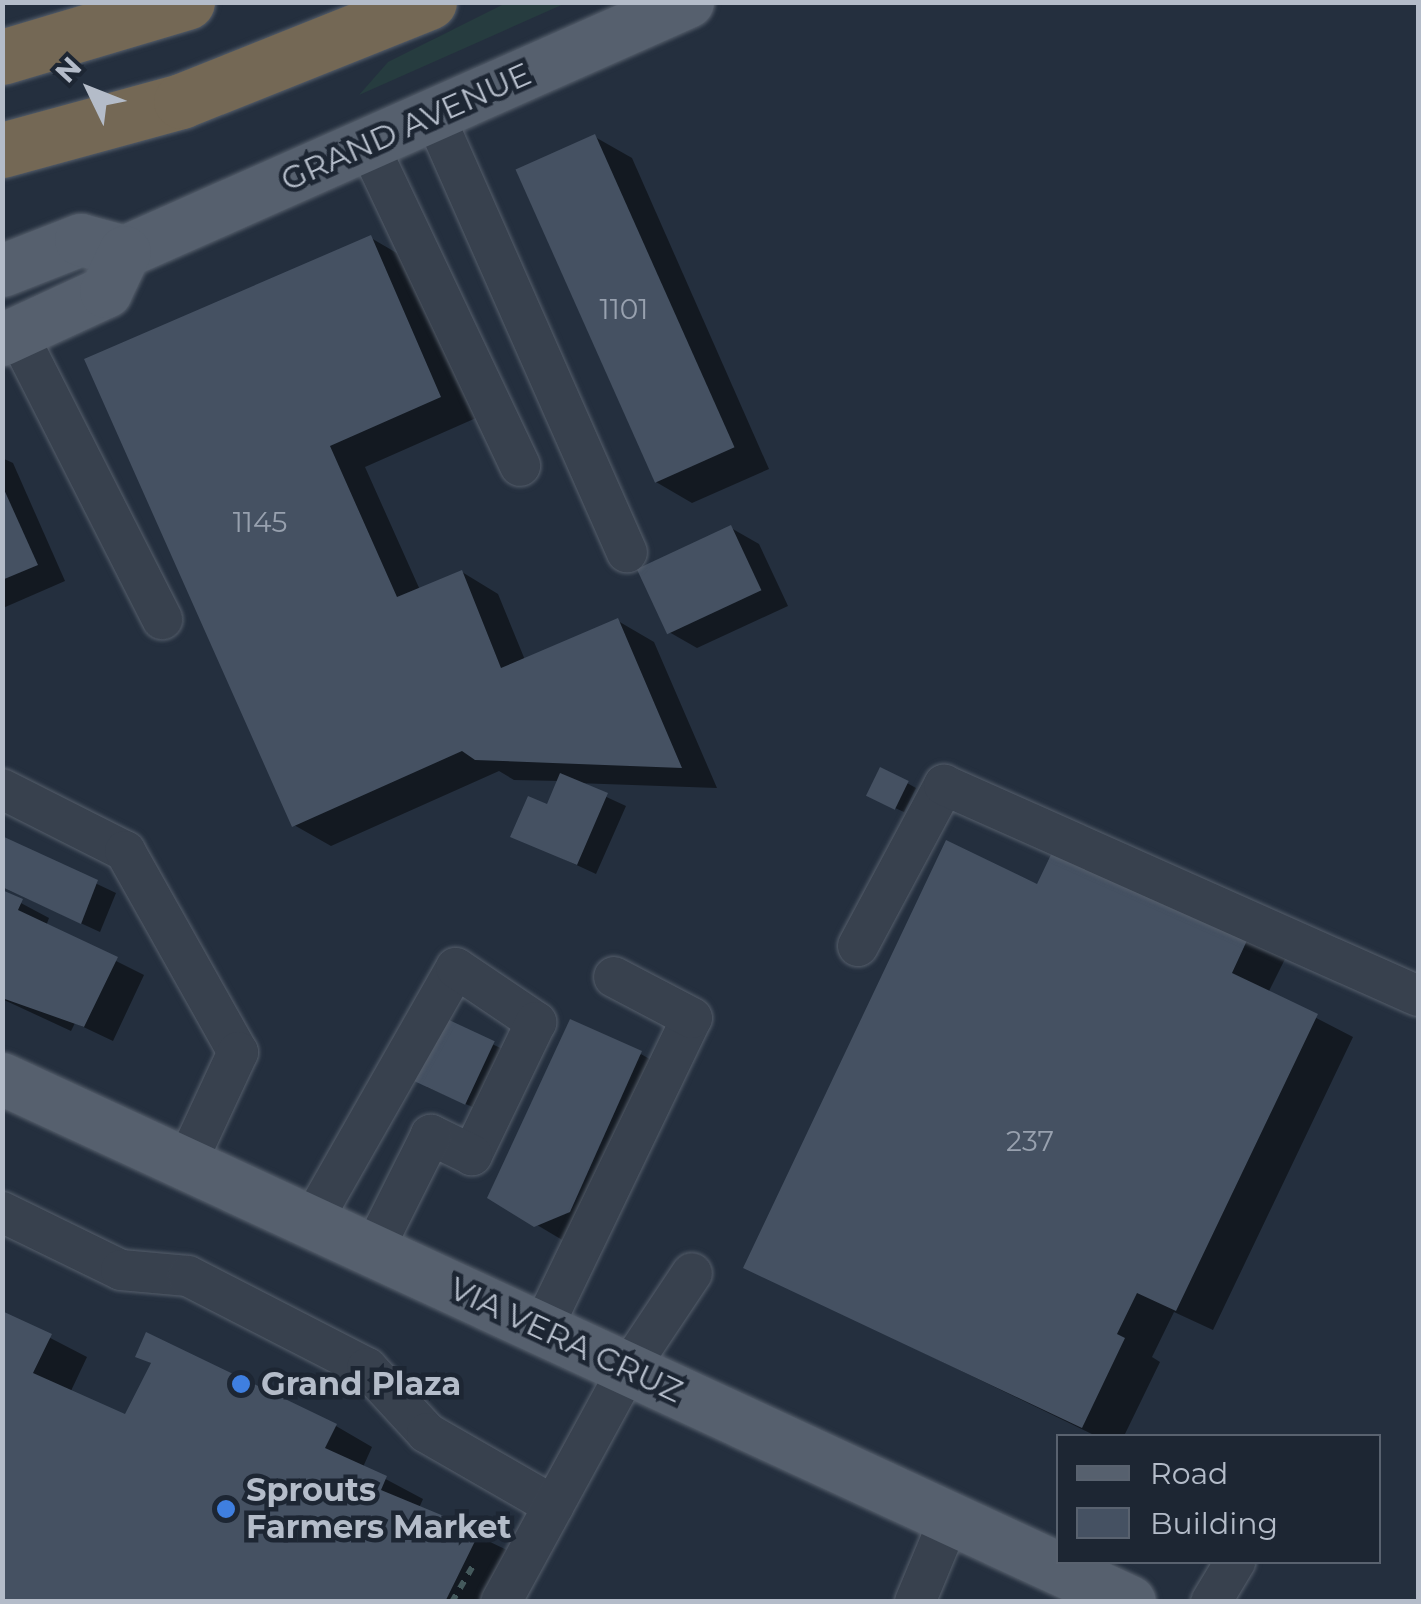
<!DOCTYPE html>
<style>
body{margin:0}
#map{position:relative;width:1421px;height:1604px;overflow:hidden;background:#242f3e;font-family:Montserrat,sans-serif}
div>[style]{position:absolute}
.green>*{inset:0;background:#263c3f}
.shadow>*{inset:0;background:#0007}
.building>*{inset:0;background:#455162;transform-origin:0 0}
.path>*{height:6px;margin-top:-3px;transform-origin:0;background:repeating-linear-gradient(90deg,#44595c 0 8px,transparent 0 16px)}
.roads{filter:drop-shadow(0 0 2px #565f6c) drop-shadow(0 0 2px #565f6c)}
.minor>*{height:40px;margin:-20px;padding:0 20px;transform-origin:20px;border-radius:20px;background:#38414e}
.major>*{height:52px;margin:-26px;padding:0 26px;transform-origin:26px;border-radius:26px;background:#56606e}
.highway>*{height:55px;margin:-27.5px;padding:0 27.5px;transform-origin:27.5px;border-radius:27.5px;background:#746855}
.dots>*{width:28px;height:28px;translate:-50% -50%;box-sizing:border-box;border:5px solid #1d2633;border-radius:50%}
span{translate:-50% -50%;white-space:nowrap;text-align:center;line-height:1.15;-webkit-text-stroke:9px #1d2633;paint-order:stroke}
.number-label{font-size:28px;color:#98a1af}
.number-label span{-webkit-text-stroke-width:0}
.street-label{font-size:32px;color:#b4bcc9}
.poi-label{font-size:32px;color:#b4bcc9;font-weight:700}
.left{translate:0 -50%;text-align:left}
.frame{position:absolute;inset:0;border:5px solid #b4bcc9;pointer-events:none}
.legend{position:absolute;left:1056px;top:1434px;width:325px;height:130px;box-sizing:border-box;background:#1d2633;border:2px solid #59626f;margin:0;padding:12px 18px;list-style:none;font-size:30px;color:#b4bcc9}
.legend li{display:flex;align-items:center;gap:20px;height:50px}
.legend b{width:50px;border:2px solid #59626f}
.north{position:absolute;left:40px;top:40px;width:100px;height:100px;-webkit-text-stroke:8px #1d2633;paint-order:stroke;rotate:313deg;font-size:28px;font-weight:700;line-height:40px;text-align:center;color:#b4bcc9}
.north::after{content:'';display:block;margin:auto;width:35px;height:45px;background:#b4bcc9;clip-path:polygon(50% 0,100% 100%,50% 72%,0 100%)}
</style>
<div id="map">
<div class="green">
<div style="clip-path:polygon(508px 2px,566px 3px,359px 95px,388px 62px)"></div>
</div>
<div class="shadow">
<div style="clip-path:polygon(595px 137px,632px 158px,769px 469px,692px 503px,656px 482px)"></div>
<div style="clip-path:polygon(371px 238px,407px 259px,476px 418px,365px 467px,420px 590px,462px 572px,498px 594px,525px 660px,618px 621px,654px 642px,717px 788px,576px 783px,626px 806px,596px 874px,514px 836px,549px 808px,560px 781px,514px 780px,499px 771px,331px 846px,294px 825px,87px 360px)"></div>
<div style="clip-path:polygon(2px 458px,13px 463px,65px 581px,3px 608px)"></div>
<div style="clip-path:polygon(731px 528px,759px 544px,788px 606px,697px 648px,669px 632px)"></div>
<div style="clip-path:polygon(907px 783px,916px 788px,904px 812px,877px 800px)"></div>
<div style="clip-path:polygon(2px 839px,116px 893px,100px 932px,2px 887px)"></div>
<div style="clip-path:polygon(1058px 846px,1286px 957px,1268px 993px,1353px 1037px,1213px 1330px,1174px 1312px,1152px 1357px,1160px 1362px,1124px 1436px,1096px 1436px,746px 1267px,1039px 887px)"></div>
<div style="clip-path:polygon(2px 893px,49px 918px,46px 926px,144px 975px,113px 1041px,75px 1023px,71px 1031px,2px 999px)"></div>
<div style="clip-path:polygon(435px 1017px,513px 1054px,486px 1113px,427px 1087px)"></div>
<div style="clip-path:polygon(641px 1054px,668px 1070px,564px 1241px,490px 1197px)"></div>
<div style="clip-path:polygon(2px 1313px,87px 1357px,70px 1393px,126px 1417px,153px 1364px,138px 1356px,336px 1426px,372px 1447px,363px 1467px,423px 1499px,419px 1508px,515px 1554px,492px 1602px,3px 1602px)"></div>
</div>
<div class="building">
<div style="left:595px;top:134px;width:343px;height:87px;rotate:66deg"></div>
<div style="clip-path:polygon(371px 235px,441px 397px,330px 446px,397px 597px,462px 570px,501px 668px,618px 618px,682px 768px,475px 760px,462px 751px,292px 827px,84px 359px)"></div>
<div style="clip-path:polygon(2px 485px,38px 565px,2px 580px)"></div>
<div style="left:731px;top:525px;width:72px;height:104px;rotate:65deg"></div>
<div style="left:880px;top:767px;width:32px;height:32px;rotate:26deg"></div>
<div style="clip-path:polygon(560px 773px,608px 793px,577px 865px,510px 837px,528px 796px,547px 804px)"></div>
<div style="clip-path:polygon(2px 836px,98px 880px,81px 924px,2px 887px)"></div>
<div style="clip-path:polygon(946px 840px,1037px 884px,1057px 842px,1250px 934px,1232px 973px,1318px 1014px,1176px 1311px,1137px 1293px,1117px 1334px,1125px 1338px,1082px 1428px,743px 1268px)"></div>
<div style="clip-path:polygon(2px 890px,23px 899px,18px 910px,118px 957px,84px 1027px,2px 998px)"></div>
<div style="left:434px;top:1013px;width:67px;height:70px;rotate:25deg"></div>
<div style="clip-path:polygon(570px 1019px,642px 1051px,570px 1212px,534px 1227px,487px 1198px)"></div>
<div style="clip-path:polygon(2px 1311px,52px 1334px,33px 1373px,125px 1414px,151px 1363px,135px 1357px,146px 1332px,337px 1424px,325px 1448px,387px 1476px,381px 1490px,480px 1531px,445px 1602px,2px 1602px)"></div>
</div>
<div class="path">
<div style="left:452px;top:1602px;width:44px;rotate:-59.9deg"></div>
</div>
<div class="roads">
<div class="minor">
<div style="left:434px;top:115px;width:478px;rotate:66.2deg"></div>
<div style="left:368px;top:144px;width:356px;rotate:64.7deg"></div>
<div style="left:17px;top:333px;width:321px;rotate:63.1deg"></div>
<div style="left:2px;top:789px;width:138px;rotate:26.8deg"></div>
<div style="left:125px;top:851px;width:231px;rotate:60.7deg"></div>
<div style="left:238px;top:1052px;width:123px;rotate:114.9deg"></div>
<div style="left:858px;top:946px;width:183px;rotate:-61.9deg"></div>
<div style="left:944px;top:785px;width:519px;rotate:24deg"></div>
<div style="left:2px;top:1212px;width:132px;rotate:26deg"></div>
<div style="left:121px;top:1270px;width:67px;rotate:5.1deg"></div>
<div style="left:188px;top:1276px;width:201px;rotate:27.2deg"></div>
<div style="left:367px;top:1368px;width:88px;rotate:47.3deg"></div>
<div style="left:427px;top:1433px;width:146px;rotate:29.9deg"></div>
<div style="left:311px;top:1223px;width:293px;rotate:-60.4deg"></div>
<div style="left:456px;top:968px;width:97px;rotate:34deg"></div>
<div style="left:536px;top:1022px;width:148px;rotate:115.7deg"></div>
<div style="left:472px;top:1155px;width:46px;rotate:-154deg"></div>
<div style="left:431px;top:1135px;width:130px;rotate:116.6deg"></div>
<div style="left:542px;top:1329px;width:345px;rotate:-64.3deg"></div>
<div style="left:692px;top:1018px;width:88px;rotate:-152.3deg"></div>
<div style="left:501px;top:1602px;width:265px;rotate:-61.4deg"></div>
<div style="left:628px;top:1369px;width:115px;rotate:-56.3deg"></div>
<div style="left:915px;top:1602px;width:91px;rotate:-67.4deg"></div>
<div style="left:1211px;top:1602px;width:47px;rotate:-59deg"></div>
</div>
<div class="major">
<div style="left:2px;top:271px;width:85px;rotate:-21.4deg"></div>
<div style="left:81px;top:240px;width:46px;rotate:15.3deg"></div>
<div style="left:125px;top:252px;width:616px;rotate:-23.94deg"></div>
<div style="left:2px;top:340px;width:115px;rotate:-24.8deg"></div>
<div style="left:106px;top:292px;width:44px;rotate:-64.6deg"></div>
<div style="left:2px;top:1079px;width:1243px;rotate:24.87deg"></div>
</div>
<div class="highway">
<div style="left:2px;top:57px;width:193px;rotate:-16.6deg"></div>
<div style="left:2px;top:150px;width:186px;rotate:-15.3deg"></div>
<div style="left:181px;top:101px;width:267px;rotate:-21.8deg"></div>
</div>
</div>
<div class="dots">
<div style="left:241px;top:1384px;background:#3f7fe0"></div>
<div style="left:226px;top:1509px;background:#3f7fe0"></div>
</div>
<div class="number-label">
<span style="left:624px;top:309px">1101</span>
<span style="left:260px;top:522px">1145</span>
<span style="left:1030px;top:1141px">237</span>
</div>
<div class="street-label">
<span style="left:406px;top:127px;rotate:-24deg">GRAND AVENUE</span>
<span style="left:566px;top:1340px;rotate:25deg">VIA VERA CRUZ</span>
</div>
<div class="poi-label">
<span class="left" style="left:261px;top:1384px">Grand Plaza</span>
<span class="left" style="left:246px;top:1509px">Sprouts<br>Farmers Market</span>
</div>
<div class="frame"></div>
<ul class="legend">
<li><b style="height:12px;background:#56606e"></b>Road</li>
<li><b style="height:28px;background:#455162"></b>Building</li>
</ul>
<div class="north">N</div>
</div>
